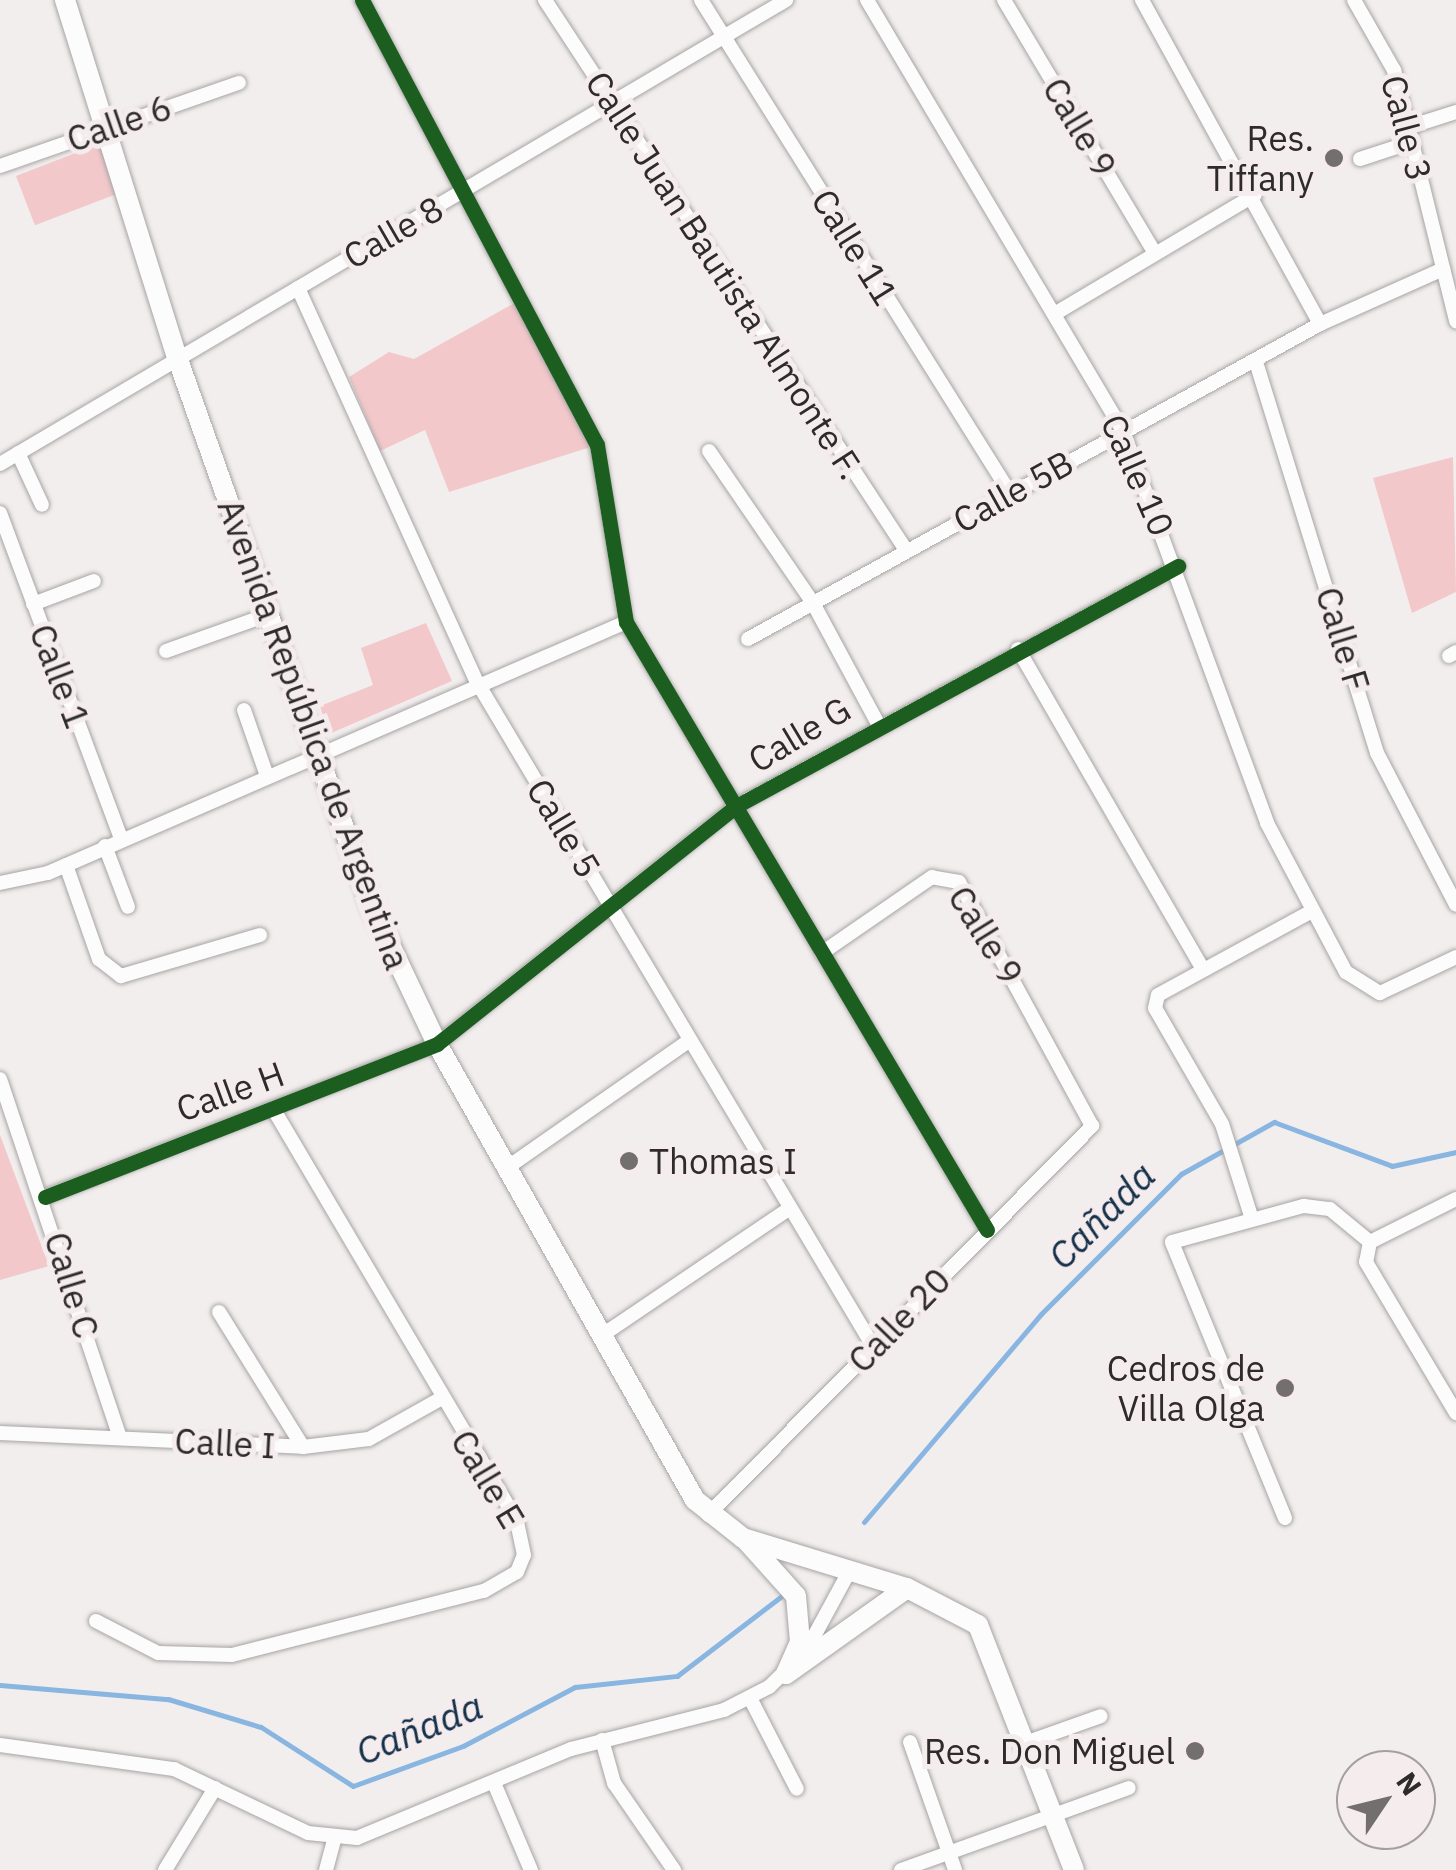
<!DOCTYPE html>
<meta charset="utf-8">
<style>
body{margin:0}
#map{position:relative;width:1456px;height:1870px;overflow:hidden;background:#f3eeee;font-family:"IBM Plex Sans",sans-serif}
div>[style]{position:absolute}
.green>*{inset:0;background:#f2c8cb;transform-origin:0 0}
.stream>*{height:5px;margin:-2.5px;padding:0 2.5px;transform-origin:2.5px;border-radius:2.5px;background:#89b5e1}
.roads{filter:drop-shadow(0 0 2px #a7a4a4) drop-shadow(0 0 2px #a7a4a4)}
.minor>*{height:14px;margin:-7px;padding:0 7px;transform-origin:7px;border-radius:7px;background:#fdfcfc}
.secondary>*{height:20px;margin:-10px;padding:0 10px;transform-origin:10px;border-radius:10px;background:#fdfcfc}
.cycleway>*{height:15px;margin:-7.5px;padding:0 7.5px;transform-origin:7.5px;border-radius:7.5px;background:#1b5e20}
.dots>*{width:28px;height:28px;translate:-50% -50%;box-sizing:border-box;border:5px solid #f5eced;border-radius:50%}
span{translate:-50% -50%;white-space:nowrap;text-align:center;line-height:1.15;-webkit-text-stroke:10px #f5eced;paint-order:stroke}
.street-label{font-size:35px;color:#2e2b2b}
.poi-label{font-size:35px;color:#2e2b2b}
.right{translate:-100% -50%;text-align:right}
.left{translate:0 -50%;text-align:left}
.water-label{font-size:38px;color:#14304a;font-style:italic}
.north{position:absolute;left:1336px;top:1750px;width:100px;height:100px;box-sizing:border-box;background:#f5eced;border:2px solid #a59f9f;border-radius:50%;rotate:55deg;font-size:28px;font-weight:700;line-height:40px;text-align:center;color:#2e2b2b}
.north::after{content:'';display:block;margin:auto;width:35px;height:45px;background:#736f6f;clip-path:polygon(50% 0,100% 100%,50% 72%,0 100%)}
</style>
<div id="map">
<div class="green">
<div style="left:99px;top:144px;width:53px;height:89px;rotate:69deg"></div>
<div style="clip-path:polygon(520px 300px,597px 445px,449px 492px,425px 430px,380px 451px,349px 377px,389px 352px,414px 359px)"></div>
<div style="clip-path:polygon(1453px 457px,1456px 592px,1412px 613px,1373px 478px)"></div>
<div style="clip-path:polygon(426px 623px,452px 681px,329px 734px,320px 706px,373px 685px,361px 648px)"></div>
<div style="clip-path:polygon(0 1135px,49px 1266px,0 1280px)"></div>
</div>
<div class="stream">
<div style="left:864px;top:1522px;width:273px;rotate:-49.6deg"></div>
<div style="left:1041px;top:1314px;width:198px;rotate:-45deg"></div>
<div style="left:1181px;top:1174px;width:107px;rotate:-29.2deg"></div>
<div style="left:1274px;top:1122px;width:126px;rotate:20.4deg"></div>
<div style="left:1392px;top:1166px;width:66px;rotate:-12.3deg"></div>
<div style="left:0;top:1685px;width:169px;rotate:4.8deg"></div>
<div style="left:168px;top:1699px;width:97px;rotate:16.8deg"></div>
<div style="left:261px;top:1727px;width:109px;rotate:32.7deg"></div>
<div style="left:353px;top:1786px;width:117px;rotate:-20deg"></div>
<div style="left:463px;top:1746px;width:127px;rotate:-27.8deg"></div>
<div style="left:575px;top:1687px;width:103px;rotate:-6.2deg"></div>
<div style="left:677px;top:1676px;width:133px;rotate:-37.4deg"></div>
</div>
<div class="roads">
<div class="minor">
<div style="left:362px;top:0;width:503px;rotate:62.16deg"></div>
<div style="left:597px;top:445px;width:179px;rotate:80.7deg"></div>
<div style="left:626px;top:622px;width:707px;rotate:59.3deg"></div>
<div style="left:545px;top:0;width:658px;rotate:56.72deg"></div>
<div style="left:701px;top:0;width:582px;rotate:57.92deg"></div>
<div style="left:867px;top:0;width:501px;rotate:59.29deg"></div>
<div style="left:1123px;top:431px;width:418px;rotate:69.8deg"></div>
<div style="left:1267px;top:823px;width:169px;rotate:62.1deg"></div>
<div style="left:1346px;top:972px;width:40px;rotate:32deg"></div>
<div style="left:1380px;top:993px;width:84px;rotate:-25.3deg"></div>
<div style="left:1004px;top:0;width:295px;rotate:59.2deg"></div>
<div style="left:1142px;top:0;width:370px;rotate:61.2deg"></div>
<div style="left:1354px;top:0;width:81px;rotate:60.3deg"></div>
<div style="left:1394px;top:70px;width:259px;rotate:76.1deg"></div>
<div style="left:1409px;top:127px;width:49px;rotate:-17.7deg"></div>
<div style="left:1360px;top:159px;width:55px;rotate:-18.1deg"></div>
<div style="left:0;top:166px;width:253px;rotate:-19.2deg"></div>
<div style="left:298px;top:288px;width:433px;rotate:65.6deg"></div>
<div style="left:477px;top:682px;width:773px;rotate:59.19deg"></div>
<div style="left:1056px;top:313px;width:231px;rotate:-30.7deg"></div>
<div style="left:1256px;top:362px;width:409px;rotate:72.8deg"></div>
<div style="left:1377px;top:753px;width:171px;rotate:62.5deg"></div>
<div style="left:709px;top:451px;width:184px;rotate:55.6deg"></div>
<div style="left:813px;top:603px;width:135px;rotate:61.7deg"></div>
<div style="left:18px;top:453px;width:57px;rotate:65.2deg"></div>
<div style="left:0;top:464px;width:913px;rotate:-30.55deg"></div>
<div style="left:0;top:513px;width:347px;rotate:69.6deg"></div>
<div style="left:33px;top:604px;width:65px;rotate:-20.7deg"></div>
<div style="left:748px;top:639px;width:653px;rotate:-28.84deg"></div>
<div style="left:1320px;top:324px;width:135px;rotate:-24.1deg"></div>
<div style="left:1018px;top:649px;width:370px;rotate:60deg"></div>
<div style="left:166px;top:651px;width:110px;rotate:-19.6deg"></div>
<div style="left:1449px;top:656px;width:8px;rotate:-30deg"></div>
<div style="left:244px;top:710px;width:67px;rotate:70.8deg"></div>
<div style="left:105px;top:846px;width:65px;rotate:69.3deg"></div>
<div style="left:66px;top:865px;width:100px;rotate:70.7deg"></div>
<div style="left:99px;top:959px;width:28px;rotate:38deg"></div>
<div style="left:121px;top:976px;width:145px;rotate:-16.4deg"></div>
<div style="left:0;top:883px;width:49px;rotate:-11.8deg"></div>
<div style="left:48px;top:873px;width:630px;rotate:-23.47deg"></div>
<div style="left:0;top:1079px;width:378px;rotate:71.5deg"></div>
<div style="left:508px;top:1167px;width:222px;rotate:-34.9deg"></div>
<div style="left:45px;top:1197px;width:421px;rotate:-21.3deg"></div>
<div style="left:437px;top:1044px;width:384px;rotate:-38.5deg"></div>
<div style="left:738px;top:805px;width:501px;rotate:-28.51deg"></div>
<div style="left:1456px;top:1199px;width:96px;rotate:153.4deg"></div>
<div style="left:1370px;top:1242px;width:20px;rotate:101deg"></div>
<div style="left:1366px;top:1262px;width:176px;rotate:59.2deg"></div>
<div style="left:1251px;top:1216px;width:96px;rotate:-107.5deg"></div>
<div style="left:1222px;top:1124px;width:134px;rotate:-120deg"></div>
<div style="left:1155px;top:1008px;width:13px;rotate:-77deg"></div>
<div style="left:1158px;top:995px;width:175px;rotate:-28.6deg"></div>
<div style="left:219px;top:1312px;width:159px;rotate:58.1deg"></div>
<div style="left:601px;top:1336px;width:228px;rotate:-34.1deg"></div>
<div style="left:0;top:1433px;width:303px;rotate:2.6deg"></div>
<div style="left:303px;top:1447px;width:66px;rotate:-6.9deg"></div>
<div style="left:369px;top:1439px;width:81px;rotate:-29.4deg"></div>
<div style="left:708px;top:1515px;width:547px;rotate:-45.37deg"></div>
<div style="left:1092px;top:1126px;width:278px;rotate:-118.6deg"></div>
<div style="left:959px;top:882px;width:27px;rotate:-170deg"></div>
<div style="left:932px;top:877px;width:134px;rotate:145.4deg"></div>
<div style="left:1285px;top:1518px;width:298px;rotate:-112.3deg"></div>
<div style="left:1172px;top:1242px;width:137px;rotate:-15.3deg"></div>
<div style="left:1304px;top:1206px;width:26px;rotate:7deg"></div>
<div style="left:1330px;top:1209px;width:52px;rotate:39.5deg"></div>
<div style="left:96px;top:1621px;width:70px;rotate:27.3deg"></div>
<div style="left:158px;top:1653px;width:74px;rotate:1.5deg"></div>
<div style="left:232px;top:1655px;width:260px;rotate:-14.3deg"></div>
<div style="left:484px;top:1591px;width:38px;rotate:-30deg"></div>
<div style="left:517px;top:1572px;width:18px;rotate:-68deg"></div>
<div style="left:524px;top:1555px;width:35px;rotate:-102deg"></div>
<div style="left:517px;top:1521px;width:479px;rotate:-120.6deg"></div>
<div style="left:750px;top:1698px;width:102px;rotate:62.7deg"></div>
<div style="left:602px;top:1740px;width:45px;rotate:74.4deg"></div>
<div style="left:614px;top:1783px;width:106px;rotate:55.4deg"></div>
<div style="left:910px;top:1742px;width:136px;rotate:70.6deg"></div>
<div style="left:1028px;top:1742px;width:77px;rotate:-19.6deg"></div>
<div style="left:0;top:1745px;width:176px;rotate:7.9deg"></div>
<div style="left:174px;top:1769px;width:148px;rotate:25.5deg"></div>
<div style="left:308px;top:1833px;width:49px;rotate:5.8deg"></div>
<div style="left:357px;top:1838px;width:232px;rotate:-22.6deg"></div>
<div style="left:571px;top:1749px;width:158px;rotate:-14.3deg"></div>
<div style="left:724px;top:1710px;width:51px;rotate:-27.1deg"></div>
<div style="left:769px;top:1687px;width:52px;rotate:-44.2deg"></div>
<div style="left:806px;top:1651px;width:92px;rotate:-61.5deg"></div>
<div style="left:494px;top:1783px;width:95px;rotate:67deg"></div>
<div style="left:165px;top:1870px;width:96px;rotate:-58.6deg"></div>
<div style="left:326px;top:1870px;width:31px;rotate:-75deg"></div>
<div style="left:901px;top:1870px;width:242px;rotate:-19.8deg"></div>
</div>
<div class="secondary">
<div style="left:65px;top:0;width:374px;rotate:72.6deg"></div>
<div style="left:177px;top:357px;width:584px;rotate:70.48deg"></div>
<div style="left:372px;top:907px;width:152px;rotate:64.6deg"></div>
<div style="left:437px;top:1044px;width:524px;rotate:60.5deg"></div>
<div style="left:695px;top:1500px;width:61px;rotate:38.4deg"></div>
<div style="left:743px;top:1538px;width:171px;rotate:17deg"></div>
<div style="left:907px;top:1588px;width:80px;rotate:27.5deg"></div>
<div style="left:978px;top:1625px;width:263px;rotate:68.6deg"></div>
<div style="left:745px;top:1539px;width:76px;rotate:48.2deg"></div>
<div style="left:796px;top:1596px;width:46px;rotate:85deg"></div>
<div style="left:800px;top:1642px;width:35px;rotate:114deg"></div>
<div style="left:786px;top:1674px;width:148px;rotate:-35.4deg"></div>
</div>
</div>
<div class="cycleway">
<div style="left:362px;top:0;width:503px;rotate:62.16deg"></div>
<div style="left:597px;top:445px;width:179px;rotate:80.7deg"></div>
<div style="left:626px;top:622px;width:707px;rotate:59.3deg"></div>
<div style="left:45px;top:1197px;width:421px;rotate:-21.3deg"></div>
<div style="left:437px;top:1044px;width:384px;rotate:-38.5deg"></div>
<div style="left:738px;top:805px;width:501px;rotate:-28.51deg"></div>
</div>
<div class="dots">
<div style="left:1334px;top:158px;background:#736f6f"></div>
<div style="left:629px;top:1161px;background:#736f6f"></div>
<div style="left:1285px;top:1388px;background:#736f6f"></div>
<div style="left:1195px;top:1751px;background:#736f6f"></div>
</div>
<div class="street-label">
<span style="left:119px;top:123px;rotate:-19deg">Calle 6</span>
<span style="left:1080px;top:127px;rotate:59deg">Calle 9</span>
<span style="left:1407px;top:128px;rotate:75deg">Calle 3</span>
<span style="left:393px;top:232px;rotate:-30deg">Calle 8</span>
<span style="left:855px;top:247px;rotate:58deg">Calle 11</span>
<span style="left:725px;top:275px;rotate:57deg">Calle Juan Bautista Almonte F.</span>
<span style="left:1138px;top:475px;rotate:66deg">Calle 10</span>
<span style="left:1013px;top:491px;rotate:-29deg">Calle 5B</span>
<span style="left:1343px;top:639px;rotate:73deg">Calle F</span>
<span style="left:60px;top:676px;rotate:69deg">Calle 1</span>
<span style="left:314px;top:734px;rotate:70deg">Avenida República de Argentina</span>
<span style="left:799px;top:734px;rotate:-31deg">Calle G</span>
<span style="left:564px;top:828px;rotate:59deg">Calle 5</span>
<span style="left:986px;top:935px;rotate:58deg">Calle 9</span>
<span style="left:230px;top:1091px;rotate:-20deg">Calle H</span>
<span style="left:72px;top:1285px;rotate:73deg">Calle C</span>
<span style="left:899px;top:1320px;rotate:-46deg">Calle 20</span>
<span style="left:225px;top:1443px;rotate:3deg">Calle I</span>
<span style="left:488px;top:1479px;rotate:59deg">Calle E</span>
</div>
<div class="poi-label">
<span class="right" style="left:1314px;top:158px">Res.<br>Tiffany</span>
<span class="left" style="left:649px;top:1161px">Thomas I</span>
<span class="right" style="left:1265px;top:1388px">Cedros de<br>Villa Olga</span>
<span class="right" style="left:1175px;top:1751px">Res. Don Miguel</span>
</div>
<div class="water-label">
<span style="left:1101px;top:1215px;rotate:-45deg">Cañada</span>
<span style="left:419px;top:1728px;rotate:-22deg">Cañada</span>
</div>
<div class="north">N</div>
</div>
